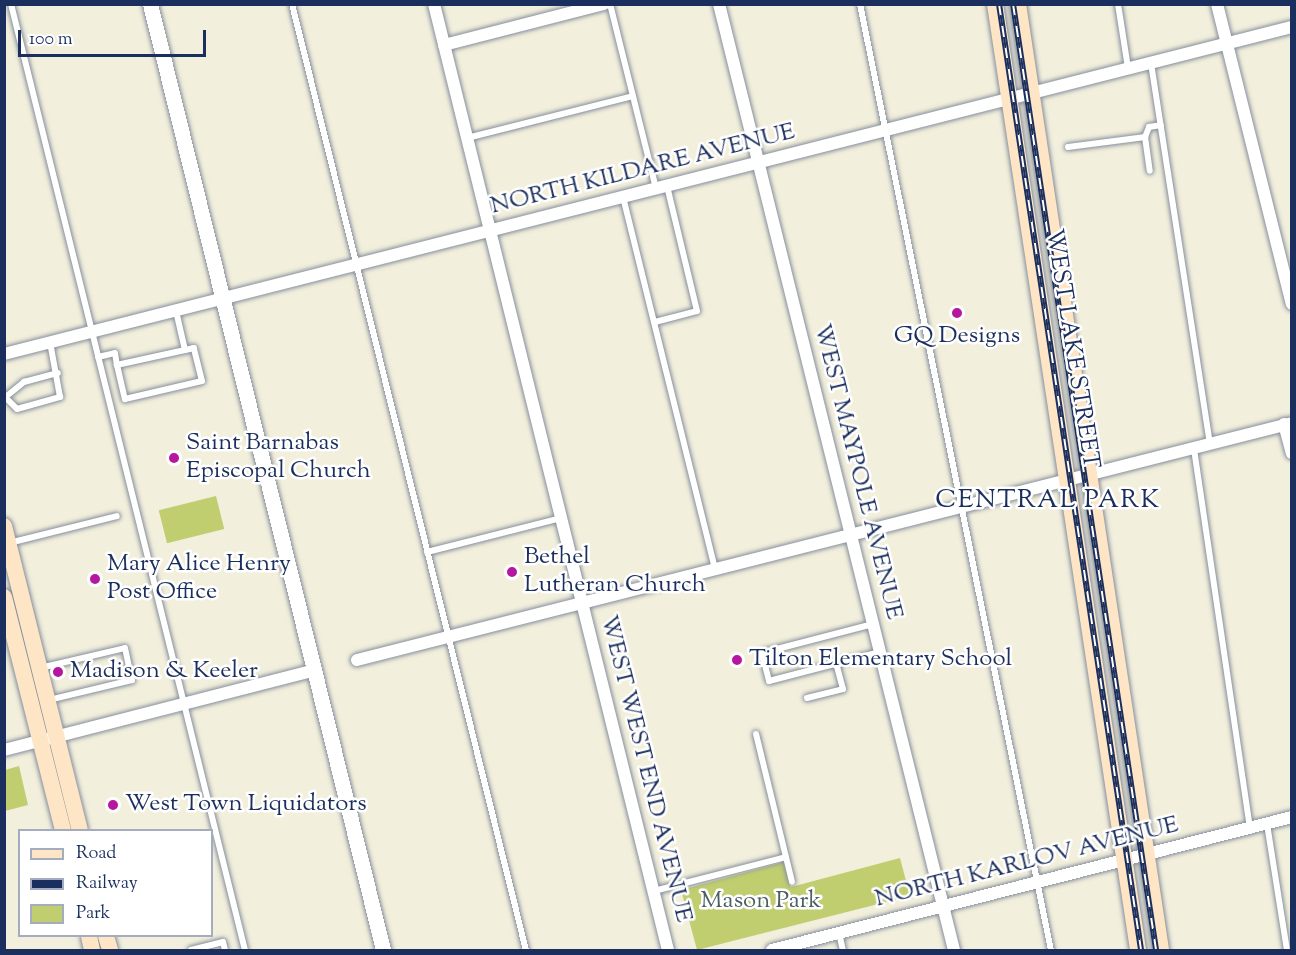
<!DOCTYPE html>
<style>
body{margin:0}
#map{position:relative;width:1296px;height:955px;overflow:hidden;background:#f2efdc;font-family:"Sorts Mill Goudy",serif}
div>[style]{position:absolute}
.green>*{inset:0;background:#c0ce70;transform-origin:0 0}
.roads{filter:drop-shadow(0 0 2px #868f9d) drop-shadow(0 0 2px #868f9d)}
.service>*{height:6px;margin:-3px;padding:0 3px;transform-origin:3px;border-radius:3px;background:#fff}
.minor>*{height:12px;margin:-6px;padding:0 6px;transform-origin:6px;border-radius:6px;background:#fff}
.tertiary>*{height:15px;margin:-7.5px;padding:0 7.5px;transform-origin:7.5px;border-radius:7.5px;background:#fff}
.secondary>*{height:16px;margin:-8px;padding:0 8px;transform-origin:8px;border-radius:8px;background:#fde5c5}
.rail>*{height:6px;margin-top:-3px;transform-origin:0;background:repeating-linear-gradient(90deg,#fff 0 11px,#1b2f5e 0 22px);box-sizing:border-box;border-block:2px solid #1b2f5e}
.dots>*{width:16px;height:16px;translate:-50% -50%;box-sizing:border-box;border:3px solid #fff;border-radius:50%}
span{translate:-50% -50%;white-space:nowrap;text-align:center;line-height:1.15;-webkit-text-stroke:5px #fff;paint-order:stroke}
.street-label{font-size:24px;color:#1b2f5e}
.poi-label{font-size:24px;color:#1b2f5e}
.left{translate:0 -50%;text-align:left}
.park-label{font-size:24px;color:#4d5f63}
.neighbourhood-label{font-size:26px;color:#1b2f5e;letter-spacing:1.5px}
.frame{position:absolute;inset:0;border:6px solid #1b2f5e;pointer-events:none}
.legend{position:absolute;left:18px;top:829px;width:195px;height:108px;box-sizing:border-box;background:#fff;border:2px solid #a4acbf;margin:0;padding:8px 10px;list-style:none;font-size:18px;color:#1b2f5e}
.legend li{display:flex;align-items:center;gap:12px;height:30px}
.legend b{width:30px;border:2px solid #a4acbf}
.scale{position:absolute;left:18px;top:30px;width:188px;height:27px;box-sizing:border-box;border:3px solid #1b2f5e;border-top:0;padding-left:8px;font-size:18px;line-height:21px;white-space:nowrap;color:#1b2f5e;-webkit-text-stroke:4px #fff;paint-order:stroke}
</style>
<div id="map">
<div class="green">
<div style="left:216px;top:496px;width:34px;height:59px;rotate:76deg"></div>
<div style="clip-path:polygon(19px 766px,28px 805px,5px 811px,5px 770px)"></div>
<div style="clip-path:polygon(900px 858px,910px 896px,697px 950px,681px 890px,784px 862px,791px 887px)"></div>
</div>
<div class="roads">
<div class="service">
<div style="left:11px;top:4px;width:975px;rotate:76.11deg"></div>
<div style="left:292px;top:4px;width:975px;rotate:76.11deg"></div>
<div style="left:610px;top:4px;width:190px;rotate:76deg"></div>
<div style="left:860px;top:4px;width:965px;rotate:78.59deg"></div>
<div style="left:1118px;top:4px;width:65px;rotate:81.1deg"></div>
<div style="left:1151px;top:63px;width:385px;rotate:81.2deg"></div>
<div style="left:1145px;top:137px;width:11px;rotate:-68deg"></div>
<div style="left:1149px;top:127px;width:12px;rotate:-9deg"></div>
<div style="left:467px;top:138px;width:171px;rotate:-14.2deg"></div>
<div style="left:1068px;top:147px;width:78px;rotate:-7.4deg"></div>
<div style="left:1145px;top:137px;width:34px;rotate:82deg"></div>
<div style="left:623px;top:197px;width:383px;rotate:76.1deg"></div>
<div style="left:176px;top:311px;width:40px;rotate:77deg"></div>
<div style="left:185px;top:350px;width:70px;rotate:167.6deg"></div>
<div style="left:117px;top:365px;width:35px;rotate:77deg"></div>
<div style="left:125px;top:399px;width:79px;rotate:-13.2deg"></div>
<div style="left:202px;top:381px;width:34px;rotate:-104deg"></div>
<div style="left:194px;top:348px;width:9px;rotate:167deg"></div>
<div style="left:655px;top:322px;width:43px;rotate:-14.7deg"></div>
<div style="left:697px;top:311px;width:129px;rotate:-103.5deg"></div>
<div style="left:98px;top:357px;width:17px;rotate:-13deg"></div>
<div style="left:115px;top:353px;width:12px;rotate:81deg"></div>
<div style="left:8px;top:395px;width:21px;rotate:-39deg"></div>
<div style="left:24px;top:382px;width:35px;rotate:-15deg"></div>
<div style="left:4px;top:396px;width:18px;rotate:45deg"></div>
<div style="left:17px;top:409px;width:45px;rotate:-15.6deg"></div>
<div style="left:60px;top:397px;width:56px;rotate:-100.3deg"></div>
<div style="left:1194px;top:449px;width:382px;rotate:81.6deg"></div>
<div style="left:9px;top:543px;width:111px;rotate:-14deg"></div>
<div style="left:427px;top:552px;width:138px;rotate:-14.2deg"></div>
<div style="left:873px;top:624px;width:115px;rotate:165.4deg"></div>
<div style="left:762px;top:653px;width:29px;rotate:76deg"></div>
<div style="left:769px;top:681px;width:115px;rotate:-14.6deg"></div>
<div style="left:40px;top:668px;width:87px;rotate:-13.2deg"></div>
<div style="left:125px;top:648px;width:33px;rotate:78deg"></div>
<div style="left:132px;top:680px;width:85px;rotate:166.5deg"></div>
<div style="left:807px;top:698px;width:37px;rotate:-14deg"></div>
<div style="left:843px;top:689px;width:27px;rotate:-105deg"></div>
<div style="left:756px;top:734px;width:152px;rotate:76.3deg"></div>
<div style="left:1267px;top:824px;width:128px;rotate:81deg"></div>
<div style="left:654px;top:891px;width:136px;rotate:-14.4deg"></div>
<div style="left:839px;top:933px;width:17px;rotate:77deg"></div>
<div style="left:191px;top:950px;width:33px;rotate:-14deg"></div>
<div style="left:223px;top:942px;width:8px;rotate:76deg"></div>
</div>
<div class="minor">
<div style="left:434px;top:4px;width:975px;rotate:76.11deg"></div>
<div style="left:719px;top:4px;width:975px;rotate:76.05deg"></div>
<div style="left:1217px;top:4px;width:309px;rotate:76deg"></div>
<div style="left:444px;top:45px;width:165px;rotate:-14.4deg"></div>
<div style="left:4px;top:354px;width:1329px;rotate:-14.25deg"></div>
<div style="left:1284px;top:424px;width:30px;rotate:75deg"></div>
<div style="left:357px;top:660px;width:965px;rotate:-14.22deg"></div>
<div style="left:4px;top:750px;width:318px;rotate:-14.4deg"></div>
<div style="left:772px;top:950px;width:537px;rotate:-14.35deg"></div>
</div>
<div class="tertiary">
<div style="left:150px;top:4px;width:974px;rotate:76.16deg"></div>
</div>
<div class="secondary">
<div style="left:995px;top:4px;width:957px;rotate:81.4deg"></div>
<div style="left:1018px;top:4px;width:957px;rotate:81.4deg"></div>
<div style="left:4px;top:526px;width:313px;rotate:76deg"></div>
<div style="left:4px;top:597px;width:240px;rotate:75.8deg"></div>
<div style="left:89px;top:936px;width:14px;rotate:78deg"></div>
<div style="left:106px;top:936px;width:15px;rotate:74deg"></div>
</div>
</div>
<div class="rail">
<div style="left:999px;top:4px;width:957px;rotate:81.46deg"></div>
<div style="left:1013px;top:4px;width:957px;rotate:81.4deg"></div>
</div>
<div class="dots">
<div style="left:957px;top:313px;background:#b5179e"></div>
<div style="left:174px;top:458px;background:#b5179e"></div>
<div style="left:512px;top:572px;background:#b5179e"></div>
<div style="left:95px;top:579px;background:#b5179e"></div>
<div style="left:737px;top:660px;background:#b5179e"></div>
<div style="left:58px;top:672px;background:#b5179e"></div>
<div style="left:113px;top:805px;background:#b5179e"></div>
</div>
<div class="street-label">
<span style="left:643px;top:170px;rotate:-14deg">NORTH KILDARE AVENUE</span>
<span style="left:1071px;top:349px;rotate:81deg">WEST LAKE STREET</span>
<span style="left:857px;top:472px;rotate:76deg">WEST MAYPOLE AVENUE</span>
<span style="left:645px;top:769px;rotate:76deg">WEST WEST END AVENUE</span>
<span style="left:1027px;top:863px;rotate:-14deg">NORTH KARLOV AVENUE</span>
</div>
<div class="poi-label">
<span style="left:957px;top:337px">GQ Designs</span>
<span class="left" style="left:186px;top:458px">Saint Barnabas<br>Episcopal Church</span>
<span class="left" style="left:524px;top:572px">Bethel<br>Lutheran Church</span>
<span class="left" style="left:107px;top:579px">Mary Alice Henry<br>Post Office</span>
<span class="left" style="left:749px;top:660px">Tilton Elementary School</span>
<span class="left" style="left:70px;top:672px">Madison &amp; Keeler</span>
<span class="left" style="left:125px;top:805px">West Town Liquidators</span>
</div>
<div class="park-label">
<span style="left:761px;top:902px">Mason Park</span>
</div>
<div class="neighbourhood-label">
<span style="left:1048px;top:501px">CENTRAL PARK</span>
</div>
<div class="frame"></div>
<ul class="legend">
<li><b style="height:8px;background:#fde5c5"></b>Road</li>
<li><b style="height:8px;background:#1b2f5e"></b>Railway</li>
<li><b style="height:16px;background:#c0ce70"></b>Park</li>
</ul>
<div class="scale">100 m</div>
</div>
